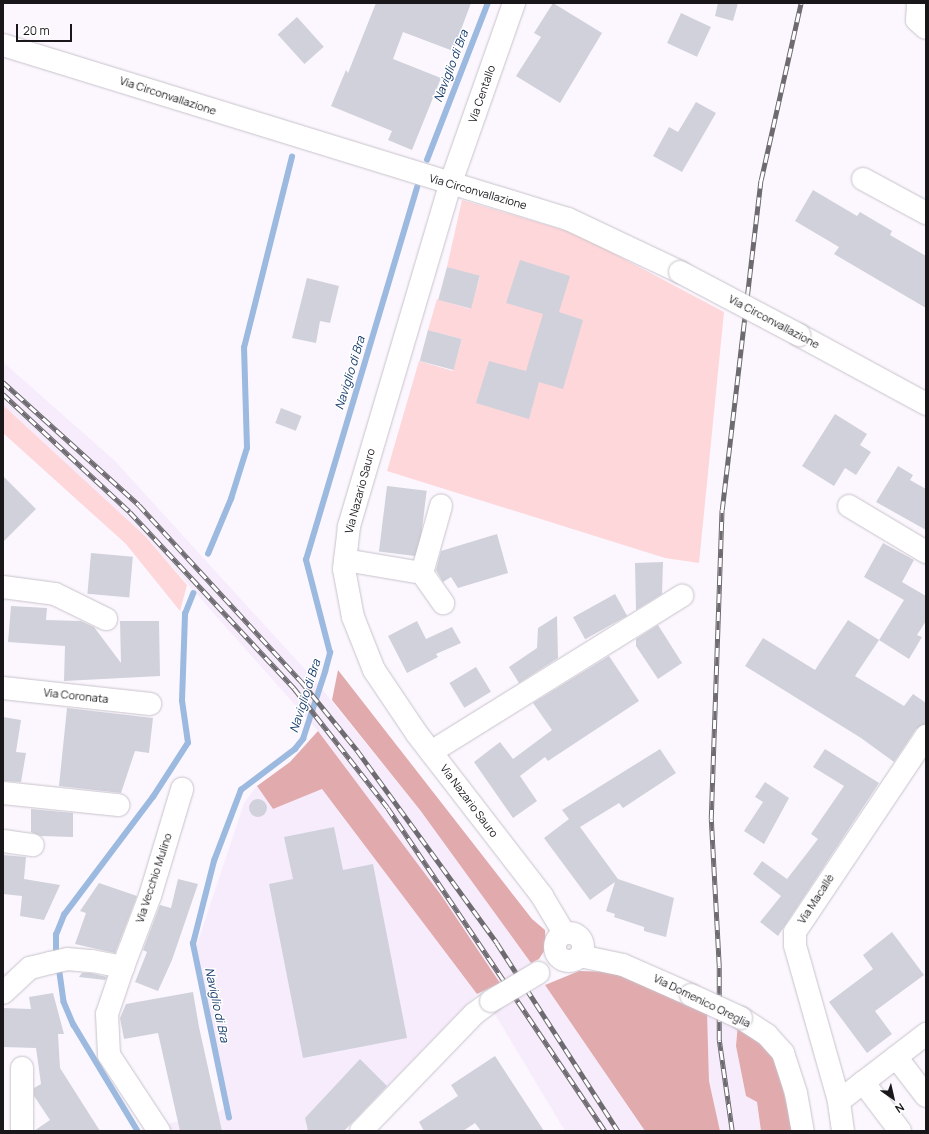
<!DOCTYPE html>
<meta charset="utf-8">
<style>
body{margin:0}
#map{position:relative;width:929px;height:1134px;overflow:hidden;background:#fcf7fe;font-family:Manrope,sans-serif}
div>[style]{position:absolute}
.built>*{inset:0;background:#f7ecfc}
.green>*{inset:0;background:#fdd7d9}
.forest>*{inset:0;background:#e1abae}
.stream>*{height:5.5px;margin:-2.75px;padding:0 2.75px;transform-origin:2.75px;border-radius:2.75px;background:#9cb9df}
.building>*{inset:0;background:#d0d1db;transform-origin:0 0}
.round{border-radius:50%}
.roads{filter:drop-shadow(0 0 1px #c8c2cb) drop-shadow(0 0 1px #c8c2cb)}
.minor>*{height:22px;margin:-11px;padding:0 11px;transform-origin:11px;border-radius:11px;background:#fff}
.minor>.ring{margin:-11px;padding:0;box-sizing:content-box;background:none;border:22px solid #fff;border-radius:50%}
.major>*{height:22px;margin:-11px;padding:0 11px;transform-origin:11px;border-radius:11px;background:#fff}
.rail>*{height:4.5px;margin-top:-2.25px;transform-origin:0;background:repeating-linear-gradient(90deg,#fff 0 9px,#6e6b70 0 18px);box-sizing:border-box;border-block:1px solid #6e6b70}
.bridges{filter:drop-shadow(0 0 1px #c8c2cb) drop-shadow(0 0 1px #c8c2cb)}
.minor-bridge>*{height:22px;margin:-11px;padding:0 11px;transform-origin:11px;border-radius:11px;background:#fff}
.major-bridge>*{height:22px;margin:-11px;padding:0 11px;transform-origin:11px;border-radius:11px;background:#fff}
span{translate:-50% -50%;white-space:nowrap;text-align:center;line-height:1.15;-webkit-text-stroke:3px #fff;paint-order:stroke}
.street-label{font-size:11px;color:#19171a}
.water-label{font-size:12px;color:#143a6a;font-style:italic}
.frame{position:absolute;inset:0;border:4px solid #19171a;pointer-events:none}
.north{position:absolute;left:873px;top:1078px;width:40px;height:40px;-webkit-text-stroke:3px #fff;paint-order:stroke;rotate:146deg;font-size:11px;font-weight:700;line-height:16px;text-align:center;color:#19171a}
.north::after{content:'';display:block;margin:auto;width:14px;height:18px;background:#19171a;clip-path:polygon(50% 0,100% 100%,50% 72%,0 100%)}
.scale{position:absolute;left:16px;top:24px;width:56px;height:18px;box-sizing:border-box;border:2px solid #19171a;border-top:0;padding-left:5px;font-size:12px;line-height:14px;white-space:nowrap;color:#19171a;-webkit-text-stroke:3px #fff;paint-order:stroke}
</style>
<div id="map">
<div class="built">
<div style="clip-path:polygon(3px 362px,114px 460px,312px 677px,420px 810px,531px 963px,500px 983px,441px 895px,318px 731px,145px 536px,3px 405px)"></div>
<div style="clip-path:polygon(257px 786px,273px 809px,322px 789px,477px 994px,344px 1131px,169px 1131px,167px 1124px,219px 1112px,226px 1106px,194px 953px,244px 803px)"></div>
<div style="clip-path:polygon(545px 985px,645px 1131px,565px 1131px,493px 1011px)"></div>
<div style="clip-path:polygon(707px 1010px,738px 1023px,736px 1046px,746px 1096px,757px 1102px,761px 1131px,720px 1131px,709px 1081px)"></div>
</div>
<div class="green">
<div style="clip-path:polygon(462px 200px,577px 234px,724px 312px,699px 563px,665px 558px,387px 471px,419px 361px,453px 371px,462px 339px,428px 330px,437px 299px,470px 309px,480px 277px,447px 267px)"></div>
<div style="clip-path:polygon(3px 405px,145px 536px,187px 585px,180px 611px,126px 544px,3px 433px)"></div>
</div>
<div class="forest">
<div style="clip-path:polygon(338px 670px,532px 919px,545px 930px,546px 948px,539px 959px,531px 963px,420px 810px,332px 700px)"></div>
<div style="clip-path:polygon(318px 731px,441px 895px,500px 983px,477px 994px,322px 789px,273px 809px,257px 786px,290px 762px)"></div>
<div style="clip-path:polygon(579px 971px,613px 972px,707px 1010px,709px 1081px,720px 1131px,645px 1131px,545px 985px)"></div>
<div style="clip-path:polygon(738px 1023px,773px 1048px,793px 1131px,761px 1131px,757px 1102px,746px 1096px,736px 1046px)"></div>
</div>
<div class="stream">
<div style="left:427px;top:160px;width:168px;rotate:-68.8deg"></div>
<div style="left:208px;top:554px;width:60px;rotate:-67.3deg"></div>
<div style="left:231px;top:499px;width:53px;rotate:-72.6deg"></div>
<div style="left:247px;top:448px;width:100px;rotate:-91.7deg"></div>
<div style="left:244px;top:348px;width:197px;rotate:-75.9deg"></div>
<div style="left:56px;top:956px;width:21px;rotate:-90deg"></div>
<div style="left:56px;top:935px;width:22px;rotate:-68deg"></div>
<div style="left:64px;top:915px;width:148px;rotate:-53deg"></div>
<div style="left:153px;top:797px;width:64px;rotate:-57.1deg"></div>
<div style="left:188px;top:743px;width:42px;rotate:-98.1deg"></div>
<div style="left:182px;top:701px;width:87px;rotate:-88deg"></div>
<div style="left:185px;top:614px;width:22px;rotate:-68deg"></div>
<div style="left:59px;top:966px;width:36px;rotate:82deg"></div>
<div style="left:64px;top:1002px;width:25px;rotate:67deg"></div>
<div style="left:74px;top:1025px;width:124px;rotate:58.9deg"></div>
<div style="left:229px;top:1118px;width:178px;rotate:-101.7deg"></div>
<div style="left:193px;top:944px;width:86px;rotate:-75.8deg"></div>
<div style="left:214px;top:861px;width:76px;rotate:-69.2deg"></div>
<div style="left:241px;top:790px;width:68px;rotate:-37.2deg"></div>
<div style="left:295px;top:749px;width:13px;rotate:-51deg"></div>
<div style="left:303px;top:739px;width:71px;rotate:-71.8deg"></div>
<div style="left:325px;top:672px;width:20px;rotate:-75deg"></div>
<div style="left:330px;top:653px;width:96px;rotate:-104.5deg"></div>
<div style="left:306px;top:560px;width:389px;rotate:-73.4deg"></div>
</div>
<div class="building">
<div style="clip-path:polygon(376px 3px,471px 3px,453px 51px,403px 32px,393px 59px,441px 78px,412px 150px,388px 140px,392px 131px,331px 106px,346px 70px,348px 73px)"></div>
<div style="clip-path:polygon(553px 3px,602px 33px,560px 103px,516px 76px,541px 37px,534px 33px)"></div>
<div style="clip-path:polygon(718px 3px,738px 3px,733px 21px,715px 16px)"></div>
<div style="left:681px;top:13px;width:33px;height:33px;rotate:25deg"></div>
<div style="left:297px;top:17px;width:40px;height:26px;rotate:48deg"></div>
<div style="clip-path:polygon(696px 102px,716px 113px,682px 172px,653px 156px,669px 127px,678px 132px)"></div>
<div style="clip-path:polygon(813px 190px,857px 216px,860px 212px,892px 231px,890px 235px,926px 256px,926px 308px,834px 254px,839px 247px,795px 221px)"></div>
<div style="clip-path:polygon(520px 260px,570px 276px,559px 312px,583px 320px,563px 389px,539px 382px,529px 419px,476px 403px,489px 361px,526px 371px,543px 314px,506px 303px)"></div>
<div style="left:447px;top:267px;width:34px;height:34px;rotate:15deg"></div>
<div style="clip-path:polygon(307px 278px,339px 286px,330px 323px,320px 321px,316px 343px,292px 338px)"></div>
<div style="left:428px;top:330px;width:35px;height:32px;rotate:15deg"></div>
<div style="left:281px;top:408px;width:22px;height:16px;rotate:21deg"></div>
<div style="clip-path:polygon(835px 414px,867px 434px,860px 445px,871px 452px,856px 475px,845px 468px,834px 486px,802px 466px)"></div>
<div style="clip-path:polygon(898px 466px,913px 475px,910px 480px,926px 489px,926px 530px,876px 502px)"></div>
<div style="clip-path:polygon(3px 476px,36px 509px,3px 542px)"></div>
<div style="left:387px;top:486px;width:40px;height:66px;rotate:7deg"></div>
<div style="clip-path:polygon(497px 534px,508px 573px,458px 588px,451px 577px,443px 582px,436px 570px,441px 551px)"></div>
<div style="clip-path:polygon(883px 543px,914px 560px,902px 582px,926px 596px,926px 621px,917px 635px,922px 637px,909px 659px,879px 640px,855px 676px,904px 706px,913px 694px,926px 703px,926px 724px,916px 729px,894px 762px,861px 738px,745px 666px,763px 638px,815px 670px,848px 620px,879px 640px,904px 600px,864px 577px)"></div>
<div style="left:91px;top:553px;width:42px;height:41px;rotate:5deg"></div>
<div style="clip-path:polygon(663px 562px,662px 594px,636px 610px,635px 563px)"></div>
<div style="left:615px;top:594px;width:25px;height:48px;rotate:61deg"></div>
<div style="clip-path:polygon(11px 606px,47px 608px,46px 620px,81px 621px,94px 627px,121px 663px,120px 621px,159px 621px,160px 676px,64px 681px,65px 646px,8px 642px)"></div>
<div style="clip-path:polygon(557px 616px,558px 658px,519px 683px,509px 667px,537px 648px,538px 628px)"></div>
<div style="clip-path:polygon(417px 621px,426px 639px,452px 627px,461px 643px,436px 654px,438px 657px,407px 673px,388px 636px)"></div>
<div style="clip-path:polygon(658px 625px,682px 663px,658px 679px,636px 646px,636px 639px)"></div>
<div style="clip-path:polygon(609px 656px,639px 701px,548px 761px,545px 757px,520px 776px,537px 801px,513px 818px,474px 762px,500px 742px,513px 759px,552px 730px,533px 703px)"></div>
<div style="left:476px;top:667px;width:29px;height:31px;rotate:59deg"></div>
<div style="clip-path:polygon(67px 708px,153px 718px,149px 753px,135px 751px,121px 793px,59px 786px)"></div>
<div style="clip-path:polygon(3px 717px,21px 720px,16px 752px,26px 753px,21px 782px,3px 781px)"></div>
<div style="clip-path:polygon(660px 749px,676px 773px,623px 808px,619px 803px,580px 827px,618px 879px,674px 898px,666px 937px,644px 931px,644px 927px,614px 917px,615px 914px,606px 911px,615px 882px,590px 900px,544px 838px,569px 819px,562px 810px)"></div>
<div style="clip-path:polygon(825px 749px,879px 783px,778px 936px,760px 922px,781px 896px,753px 874px,762px 861px,787px 879px,818px 839px,811px 834px,844px 786px,813px 767px)"></div>
<div style="clip-path:polygon(765px 782px,789px 798px,764px 844px,744px 831px,763px 802px,755px 797px)"></div>
<div class="round" style="left:249px;top:799px;width:18px;height:18px"></div>
<div style="clip-path:polygon(31px 809px,73px 813px,73px 837px,41px 836px,31px 832px)"></div>
<div style="clip-path:polygon(334px 827px,343px 870px,373px 864px,407px 1038px,303px 1058px,269px 884px,293px 879px,284px 837px)"></div>
<div style="clip-path:polygon(3px 855px,26px 857px,24px 879px,60px 885px,44px 920px,20px 916px,22px 896px,3px 894px)"></div>
<div style="clip-path:polygon(178px 879px,198px 884px,172px 960px,158px 991px,135px 982px,147px 952px,143px 950px,160px 905px,171px 908px)"></div>
<div style="clip-path:polygon(99px 883px,137px 896px,115px 953px,75px 944px,86px 913px,80px 911px)"></div>
<div style="clip-path:polygon(892px 932px,924px 975px,875px 1011px,892px 1034px,867px 1053px,829px 1002px,873px 969px,863px 955px)"></div>
<div style="clip-path:polygon(82px 973px,90px 973px,107px 977px,105px 980px,79px 977px)"></div>
<div style="clip-path:polygon(193px 992px,199px 1027px,222px 1131px,180px 1131px,158px 1033px,124px 1039px,120px 1018px,126px 1004px)"></div>
<div style="clip-path:polygon(53px 993px,64px 1034px,58px 1034px,60px 1068px,100px 1131px,34px 1131px,50px 1120px,34px 1096px,34px 1088px,41px 1084px,36px 1048px,3px 1047px,3px 1008px,31px 1009px,29px 997px)"></div>
<div style="clip-path:polygon(495px 1056px,544px 1131px,481px 1131px,475px 1123px,463px 1131px,424px 1131px,419px 1122px,458px 1096px,451px 1085px)"></div>
<div style="clip-path:polygon(360px 1059px,387px 1086px,344px 1131px,308px 1131px,305px 1118px)"></div>
</div>
<div class="roads">
<div class="minor">
<div style="left:918px;top:3px;width:17px;rotate:93deg"></div>
<div style="left:917px;top:20px;width:12px;rotate:42deg"></div>
<div style="left:863px;top:179px;width:72px;rotate:28.4deg"></div>
<div style="left:450px;top:185px;width:357px;rotate:106.5deg"></div>
<div style="left:349px;top:527px;width:42px;rotate:96.8deg"></div>
<div style="left:344px;top:569px;width:49px;rotate:79.4deg"></div>
<div style="left:353px;top:617px;width:57px;rotate:68.4deg"></div>
<div style="left:374px;top:670px;width:77px;rotate:56.1deg"></div>
<div style="left:417px;top:734px;width:205px;rotate:52.3deg"></div>
<div style="left:542px;top:896px;width:43px;rotate:59.3deg"></div>
<div style="left:849px;top:506px;width:90px;rotate:30.9deg"></div>
<div style="left:345px;top:560px;width:78px;rotate:9.6deg"></div>
<div style="left:422px;top:573px;width:70px;rotate:-74.2deg"></div>
<div style="left:422px;top:573px;width:37px;rotate:55deg"></div>
<div style="left:3px;top:587px;width:52px;rotate:7.7deg"></div>
<div style="left:55px;top:594px;width:57px;rotate:26.1deg"></div>
<div style="left:3px;top:688px;width:148px;rotate:6.2deg"></div>
<div style="left:431px;top:752px;width:296px;rotate:-31.9deg"></div>
<div style="left:3px;top:793px;width:116px;rotate:6deg"></div>
<div style="left:3px;top:841px;width:30px;rotate:8deg"></div>
<div class="ring" style="left:555px;top:933px;width:6px;height:6px"></div>
<div style="left:580px;top:956px;width:44px;rotate:11.8deg"></div>
<div style="left:623px;top:965px;width:74px;rotate:23.8deg"></div>
<div style="left:123px;top:967px;width:76px;rotate:-69.2deg"></div>
<div style="left:150px;top:896px;width:112px;rotate:-73.3deg"></div>
<div style="left:3px;top:993px;width:37px;rotate:-43deg"></div>
<div style="left:30px;top:968px;width:21px;rotate:-14deg"></div>
<div style="left:50px;top:963px;width:17px;rotate:-13deg"></div>
<div style="left:67px;top:959px;width:25px;rotate:5deg"></div>
<div style="left:92px;top:961px;width:32px;rotate:11deg"></div>
<div style="left:123px;top:967px;width:50px;rotate:108.8deg"></div>
<div style="left:107px;top:1014px;width:41px;rotate:87.2deg"></div>
<div style="left:109px;top:1055px;width:91px;rotate:56.7deg"></div>
<div style="left:741px;top:1018px;width:31px;rotate:33deg"></div>
<div style="left:767px;top:1035px;width:24px;rotate:48deg"></div>
<div style="left:783px;top:1053px;width:42px;rotate:72deg"></div>
<div style="left:796px;top:1093px;width:39px;rotate:80deg"></div>
<div style="left:896px;top:1057px;width:49px;rotate:52.4deg"></div>
<div style="left:22px;top:1068px;width:63px;rotate:90deg"></div>
<div style="left:863px;top:1082px;width:61px;rotate:52.9deg"></div>
<div style="left:839px;top:1101px;width:110px;rotate:-37.6deg"></div>
<div style="left:361px;top:1131px;width:163px;rotate:-46deg"></div>
<div style="left:474px;top:1014px;width:21px;rotate:-37deg"></div>
<div style="left:843px;top:1131px;width:30px;rotate:-98deg"></div>
<div style="left:839px;top:1101px;width:162px;rotate:-105.8deg"></div>
<div style="left:795px;top:945px;width:13px;rotate:-90deg"></div>
<div style="left:795px;top:932px;width:236px;rotate:-56.2deg"></div>
</div>
<div class="major">
<div style="left:3px;top:45px;width:591px;rotate:17.12deg"></div>
<div style="left:568px;top:219px;width:124px;rotate:25.3deg"></div>
<div style="left:450px;top:185px;width:193px;rotate:-70.6deg"></div>
<div style="left:799px;top:335px;width:145px;rotate:28.5deg"></div>
</div>
</div>
<div class="rail">
<div style="left:3px;top:382px;width:183px;rotate:42.1deg"></div>
<div style="left:139px;top:505px;width:239px;rotate:47.4deg"></div>
<div style="left:301px;top:681px;width:89px;rotate:50.9deg"></div>
<div style="left:357px;top:750px;width:238px;rotate:54deg"></div>
<div style="left:497px;top:943px;width:224px;rotate:57.2deg"></div>
<div style="left:3px;top:394px;width:173px;rotate:42.9deg"></div>
<div style="left:130px;top:512px;width:241px;rotate:47deg"></div>
<div style="left:294px;top:688px;width:152px;rotate:51.9deg"></div>
<div style="left:388px;top:808px;width:389px;rotate:56.1deg"></div>
<div style="left:732px;top:1131px;width:92px;rotate:-98.1deg"></div>
<div style="left:719px;top:1040px;width:74px;rotate:-90deg"></div>
<div style="left:719px;top:966px;width:147px;rotate:-93.1deg"></div>
<div style="left:711px;top:819px;width:309px;rotate:-88deg"></div>
<div style="left:722px;top:510px;width:332px;rotate:-83.3deg"></div>
<div style="left:761px;top:180px;width:181px;rotate:-77.3deg"></div>
</div>
<div class="bridges">
<div class="minor-bridge">
<div style="left:691px;top:995px;width:55px;rotate:24.7deg"></div>
<div style="left:491px;top:1001px;width:55px;rotate:-30.8deg"></div>
</div>
<div class="major-bridge">
<div style="left:680px;top:272px;width:135px;rotate:27.9deg"></div>
</div>
</div>
<div class="street-label">
<span style="left:482px;top:94px;rotate:-71deg">Via Centallo</span>
<span style="left:168px;top:96px;rotate:18deg">Via Circonvallazione</span>
<span style="left:478px;top:192px;rotate:16deg">Via Circonvallazione</span>
<span style="left:774px;top:322px;rotate:28deg">Via Circonvallazione</span>
<span style="left:360px;top:491px;rotate:-75deg">Via Nazario Sauro</span>
<span style="left:76px;top:696px;rotate:6deg">Via Coronata</span>
<span style="left:469px;top:801px;rotate:53deg">Via Nazario Sauro</span>
<span style="left:154px;top:878px;rotate:-72deg">Via Vecchio Mulino</span>
<span style="left:816px;top:899px;rotate:-57deg">Via Macallè</span>
<span style="left:702px;top:1001px;rotate:26deg">Via Domenico Oreglia</span>
</div>
<div class="water-label">
<span style="left:451px;top:66px;rotate:-69deg">Naviglio di Bra</span>
<span style="left:350px;top:373px;rotate:-73deg">Naviglio di Bra</span>
<span style="left:305px;top:696px;rotate:-72deg">Naviglio di Bra</span>
<span style="left:217px;top:1005px;rotate:78deg">Naviglio di Bra</span>
</div>
<div class="frame"></div>
<div class="north">N</div>
<div class="scale">20 m</div>
</div>
